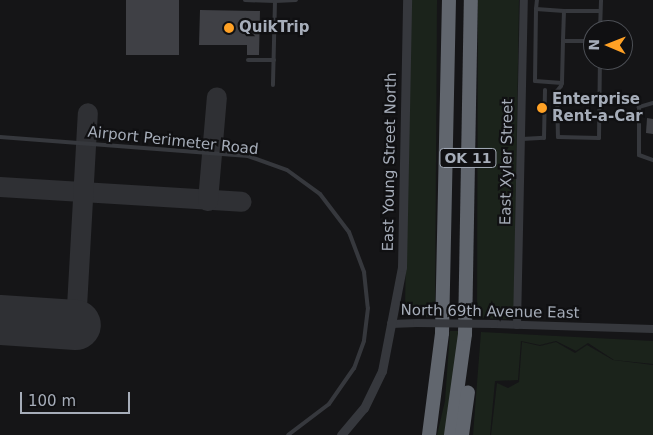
<!DOCTYPE html>
<style>
body{margin:0}
#map{position:relative;width:653px;height:435px;overflow:hidden;background:#151517;font-family:"DejaVu Sans",sans-serif}
div>[style]{position:absolute}
.green>*{inset:0;background:#1b231b}
.taxiway>*{height:20px;margin:-10px;padding:0 10px;transform-origin:10px;border-radius:10px;background:#2f3034}
.runway>*{height:50px;margin:-25px;padding:0 25px;transform-origin:25px;border-radius:25px;background:#2f3034}
.building>*{inset:0;background:#3f4045;transform-origin:0 0}
.service>*{height:4px;margin:-2px;padding:0 2px;transform-origin:2px;border-radius:2px;background:#36383d}
.minor>*{height:8px;margin:-4px;padding:0 4px;transform-origin:4px;border-radius:4px;background:#36383d}
.tertiary>*{height:9px;margin:-4.5px;padding:0 4.5px;transform-origin:4.5px;border-radius:4.5px;background:#36383d}
.motorway>*{height:14px;margin:-7px;padding:0 7px;transform-origin:7px;border-radius:7px;background:#61666e}
.minor-bridge>*{height:8px;margin:-4px;padding:0 4px;transform-origin:4px;border-radius:4px;background:#36383d}
.dots>*{width:14px;height:14px;translate:-50% -50%;box-sizing:border-box;border:2px solid #101012;border-radius:50%}
span{translate:-50% -50%;white-space:nowrap;text-align:center;line-height:1.15;-webkit-text-stroke:4.5px #101012;paint-order:stroke}
.shield-label span{padding:1px 4px;background:#101012;border:1px solid;border-radius:4px;-webkit-text-stroke-width:0}
.shield-label{font-size:14px;color:#a6adb9;font-weight:700}
.poi-label{font-size:15px;color:#a6adb9;font-weight:700}
.left{translate:0 -50%;text-align:left}
.street-label{font-size:15px;color:#a6adb9}
.north{position:absolute;left:583px;top:20px;width:50px;height:50px;box-sizing:border-box;background:#101012;border:1px solid #4c4f55;border-radius:50%;rotate:271deg;font-size:14px;font-weight:700;line-height:20px;text-align:center;color:#a6adb9}
.north::after{content:'';display:block;margin:auto;width:18px;height:22px;background:#ffa125;clip-path:polygon(50% 0,100% 100%,50% 72%,0 100%)}
.scale{position:absolute;left:20px;top:392px;width:110px;height:22px;box-sizing:border-box;border:2px solid #a6adb9;border-top:0;padding-left:6px;font-size:15px;line-height:18px;white-space:nowrap;color:#a6adb9;-webkit-text-stroke:4px #101012;paint-order:stroke}
</style>
<div id="map">
<div class="green">
<div style="clip-path:polygon(410px 0,437px 0,435px 317px,408px 316px,405px 312px)"></div>
<div style="clip-path:polygon(478px 0,519px 0,514px 306px,507px 319px,477px 318px)"></div>
<div style="clip-path:polygon(450px 331px,459px 331px,445px 435px,437px 435px,445px 401px)"></div>
<div style="clip-path:polygon(481px 332px,653px 341px,653px 364px,614px 360px,588px 343px,576px 351px,556px 341px,540px 345px,521px 341px,518px 380px,495px 381px,490px 435px,473px 435px)"></div>
<div style="clip-path:polygon(522px 342px,540px 346px,556px 342px,575px 353px,587px 345px,613px 360px,653px 365px,653px 435px,491px 435px,497px 383px,508px 388px,519px 382px)"></div>
</div>
<div class="taxiway">
<div style="left:0;top:187px;width:242px;rotate:3.5deg"></div>
<div style="left:208px;top:201px;width:104px;rotate:-85.1deg"></div>
<div style="left:76px;top:325px;width:212px;rotate:-86.8deg"></div>
</div>
<div class="runway">
<div style="left:0;top:320px;width:76px;rotate:3.8deg"></div>
</div>
<div class="building">
<div style="left:126px;top:0;width:53px;height:55px"></div>
<div style="clip-path:polygon(200px 10px,260px 11px,259px 55px,247px 55px,247px 45px,199px 45px)"></div>
<div style="clip-path:polygon(647px 118px,653px 119px,653px 134px,646px 133px)"></div>
</div>
<div class="service">
<div style="left:245px;top:0;width:30px;rotate:2deg"></div>
<div style="left:275px;top:1px;width:84px;rotate:91.4deg"></div>
<div style="left:275px;top:1px;width:21px;rotate:-3deg"></div>
<div style="left:536px;top:9px;width:9px;rotate:-84deg"></div>
<div style="left:564px;top:11px;width:36px"></div>
<div style="left:600px;top:30px;width:30px;rotate:-88deg"></div>
<div style="left:563px;top:41px;width:30px"></div>
<div style="left:623px;top:41px;width:1px"></div>
<div style="left:248px;top:60px;width:26px"></div>
<div style="left:562px;top:83px;width:27px;rotate:-176deg"></div>
<div style="left:535px;top:81px;width:72px;rotate:-89.2deg"></div>
<div style="left:536px;top:9px;width:28px;rotate:4deg"></div>
<div style="left:564px;top:11px;width:30px;rotate:92deg"></div>
<div style="left:563px;top:41px;width:42px;rotate:91.4deg"></div>
<div style="left:562px;top:83px;width:3px;rotate:108deg"></div>
<div style="left:561px;top:86px;width:6px;rotate:129deg"></div>
<div style="left:557px;top:91px;width:46px;rotate:88.8deg"></div>
<div style="left:558px;top:137px;width:41px;rotate:1.4deg"></div>
<div style="left:599px;top:138px;width:78px;rotate:-89.3deg"></div>
<div style="left:653px;top:103px;width:15px;rotate:164deg"></div>
<div style="left:639px;top:107px;width:48px;rotate:90deg"></div>
<div style="left:639px;top:155px;width:15px;rotate:20deg"></div>
<div style="left:0;top:137px;width:249px;rotate:4.4deg"></div>
<div style="left:248px;top:156px;width:41px;rotate:19.7deg"></div>
<div style="left:287px;top:170px;width:41px;rotate:36deg"></div>
<div style="left:320px;top:194px;width:48px;rotate:52.7deg"></div>
<div style="left:349px;top:232px;width:43px;rotate:69.4deg"></div>
<div style="left:364px;top:272px;width:36px;rotate:84deg"></div>
<div style="left:368px;top:308px;width:33px;rotate:97deg"></div>
<div style="left:364px;top:341px;width:29px;rotate:110deg"></div>
<div style="left:354px;top:368px;width:44px;rotate:124.8deg"></div>
<div style="left:329px;top:404px;width:51px;rotate:142.9deg"></div>
<div style="left:522px;top:139px;width:22px;rotate:-3deg"></div>
<div style="left:544px;top:138px;width:48px;rotate:-88.8deg"></div>
</div>
<div class="minor">
<div style="left:391px;top:324px;width:26px;rotate:-2deg"></div>
<div style="left:494px;top:324px;width:159px;rotate:1.8deg"></div>
<div style="left:517px;top:325px;width:325px;rotate:-88.8deg"></div>
</div>
<div class="tertiary">
<div style="left:341px;top:435px;width:35px;rotate:-50deg"></div>
<div style="left:364px;top:408px;width:41px;rotate:-64.1deg"></div>
<div style="left:382px;top:371px;width:106px;rotate:-79.1deg"></div>
<div style="left:402px;top:267px;width:267px;rotate:-88.9deg"></div>
</div>
<div class="motorway">
<div style="left:429px;top:435px;width:103px;rotate:-82.7deg"></div>
<div style="left:442px;top:333px;width:333px;rotate:-88.8deg"></div>
<div style="left:451px;top:435px;width:102px;rotate:-82.1deg"></div>
<div style="left:465px;top:334px;width:334px;rotate:-89deg"></div>
<div style="left:462px;top:435px;width:43px;rotate:-82.1deg"></div>
</div>
<div class="minor-bridge">
<div style="left:417px;top:323px;width:77px;rotate:0.7deg"></div>
</div>
<div class="dots">
<div style="left:229px;top:28px;background:#ffa125"></div>
<div style="left:542px;top:108px;background:#ffa125"></div>
</div>
<div class="shield-label">
<span style="left:468px;top:158px">OK 11</span>
</div>
<div class="poi-label">
<span class="left" style="left:239px;top:28px">QuikTrip</span>
<span class="left" style="left:552px;top:108px">Enterprise<br>Rent-a-Car</span>
</div>
<div class="street-label">
<span style="left:173px;top:141px;rotate:6deg">Airport Perimeter Road</span>
<span style="left:390px;top:162px;rotate:-89deg">East Young Street North</span>
<span style="left:507px;top:162px;rotate:-89deg">East Xyler Street</span>
<span style="left:490px;top:312px;rotate:1deg">North 69th Avenue East</span>
</div>
<div class="north">N</div>
<div class="scale">100 m</div>
</div>
